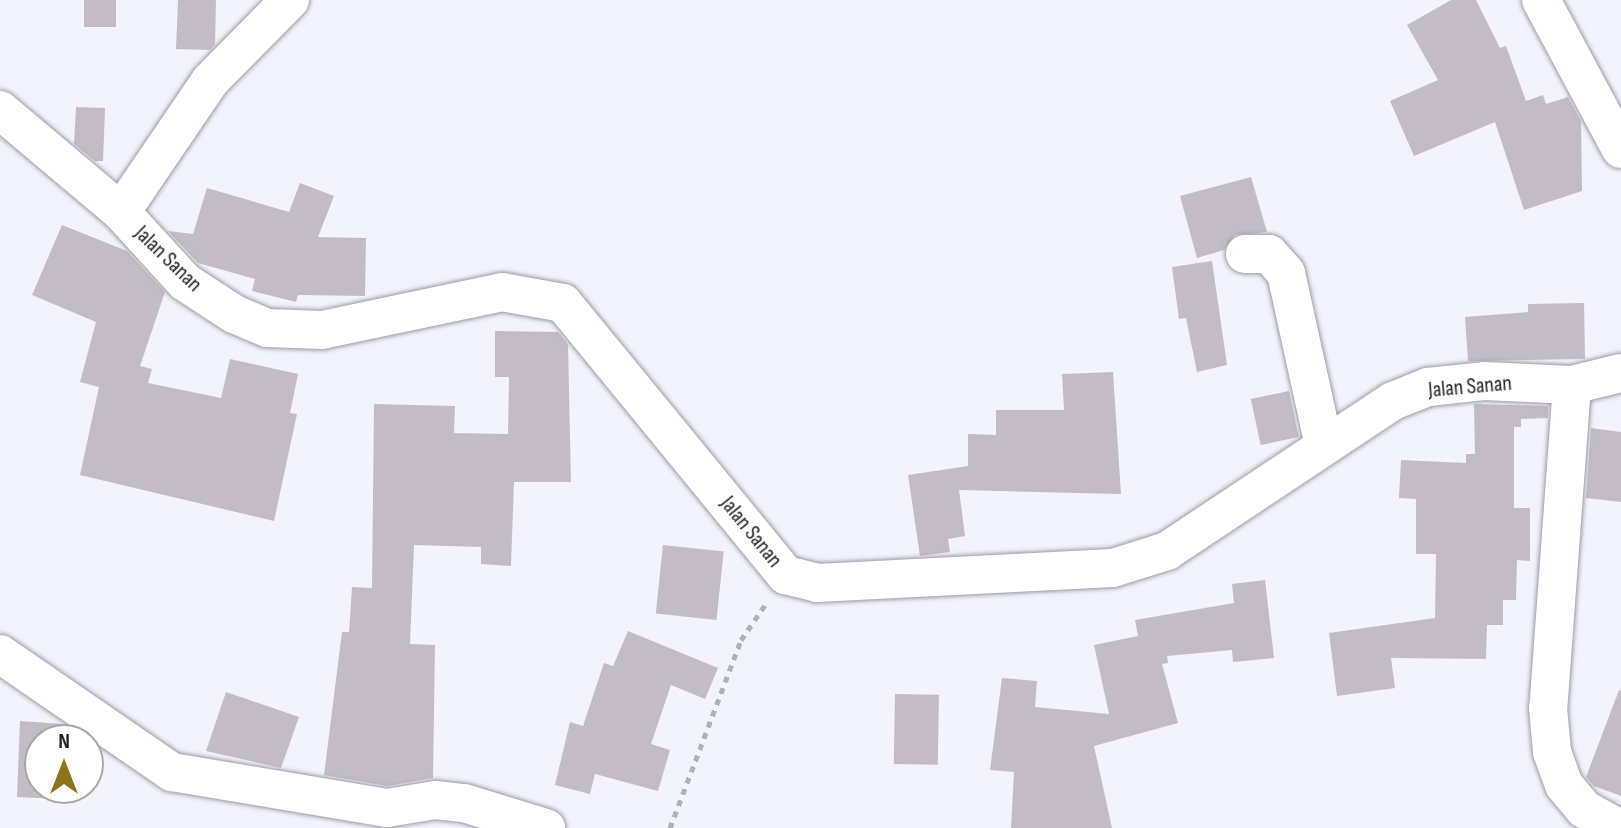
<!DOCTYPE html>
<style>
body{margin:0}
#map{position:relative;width:1621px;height:828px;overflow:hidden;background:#f2f3fd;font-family:"Sofia Sans Condensed",sans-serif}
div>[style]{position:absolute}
.building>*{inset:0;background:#c3bcc7;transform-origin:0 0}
.path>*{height:5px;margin-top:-2.5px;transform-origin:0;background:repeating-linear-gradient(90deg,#afb0b8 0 6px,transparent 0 12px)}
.roads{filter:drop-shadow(0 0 2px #999ba6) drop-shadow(0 0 2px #999ba6)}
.street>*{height:38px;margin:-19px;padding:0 19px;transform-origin:19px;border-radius:19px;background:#fff}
span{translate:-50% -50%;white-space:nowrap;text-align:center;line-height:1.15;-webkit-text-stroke:7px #fff;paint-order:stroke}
.street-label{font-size:22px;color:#222327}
.north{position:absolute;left:24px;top:724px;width:80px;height:80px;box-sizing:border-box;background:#fff;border:2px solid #a7a7a9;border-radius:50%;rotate:0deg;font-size:22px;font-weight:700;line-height:32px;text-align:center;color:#222327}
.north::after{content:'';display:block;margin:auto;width:28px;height:36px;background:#8f7318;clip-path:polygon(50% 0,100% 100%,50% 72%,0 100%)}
</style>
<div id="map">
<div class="building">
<div style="left:84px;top:0;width:32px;height:27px"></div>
<div style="clip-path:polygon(178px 0,216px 0,215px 44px,210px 50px,176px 49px)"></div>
<div style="clip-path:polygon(1451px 0,1476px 0,1500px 48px,1506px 46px,1526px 101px,1543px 95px,1546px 104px,1568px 97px,1581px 121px,1582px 191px,1524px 210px,1495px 122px,1414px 156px,1390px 101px,1438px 80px,1407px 25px)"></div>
<div style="clip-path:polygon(76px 107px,105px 108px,103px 161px,95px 161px,74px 144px)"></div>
<div style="clip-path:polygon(1251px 177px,1267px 232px,1235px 235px,1224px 250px,1197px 258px,1180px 196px)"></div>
<div style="clip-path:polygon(300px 183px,334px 196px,318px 237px,366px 238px,365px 296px,298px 295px,296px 302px,252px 291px,255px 279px,198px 263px,168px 231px,193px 234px,207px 188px,289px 212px)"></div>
<div style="clip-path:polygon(62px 225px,127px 251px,165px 292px,140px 366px,152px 369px,148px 383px,221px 398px,230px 359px,298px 374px,290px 413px,297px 414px,274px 521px,80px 475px,99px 387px,80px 382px,96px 322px,32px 295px)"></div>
<div style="clip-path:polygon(1212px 261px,1227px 365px,1197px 372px,1186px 318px,1179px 319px,1172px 267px)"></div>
<div style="clip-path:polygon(1584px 303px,1585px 359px,1468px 361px,1465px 317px,1528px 312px,1528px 304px)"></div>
<div style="clip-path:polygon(495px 331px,558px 332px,568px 344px,571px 482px,514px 482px,511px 566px,481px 564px,481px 547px,414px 545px,410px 644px,435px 645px,433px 778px,387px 786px,324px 775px,342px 632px,349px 632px,352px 587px,372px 588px,374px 404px,455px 406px,454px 433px,508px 434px,509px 377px,495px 377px)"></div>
<div style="clip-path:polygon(1113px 372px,1121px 494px,959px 490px,965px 536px,948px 539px,950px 552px,920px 556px,908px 475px,968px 466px,968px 434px,996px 435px,996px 410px,1064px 410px,1062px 374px)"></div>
<div style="left:1289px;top:391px;width:47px;height:39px;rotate:78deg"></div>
<div style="clip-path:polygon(1474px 404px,1548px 406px,1548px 418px,1521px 419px,1521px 427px,1514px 427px,1514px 508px,1530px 508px,1530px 561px,1517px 560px,1516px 600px,1503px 600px,1503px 625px,1487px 625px,1486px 659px,1391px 658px,1395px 688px,1337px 696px,1329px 633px,1435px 618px,1436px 554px,1416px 554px,1416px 499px,1399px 498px,1401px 460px,1466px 463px,1466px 454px,1475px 454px)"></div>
<div style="clip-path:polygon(1591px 428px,1621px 432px,1621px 502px,1586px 498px)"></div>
<div style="left:663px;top:545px;width:61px;height:69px;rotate:6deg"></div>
<div style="clip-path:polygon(1265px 580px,1274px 658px,1233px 662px,1232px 650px,1167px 656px,1168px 663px,1162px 664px,1178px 723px,1094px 746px,1112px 828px,1011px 828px,1014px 772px,990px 770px,1002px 678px,1037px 681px,1035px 707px,1109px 714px,1094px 645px,1138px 636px,1135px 620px,1234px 603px,1232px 584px)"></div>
<div style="clip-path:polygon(628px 631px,718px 668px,705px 699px,671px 685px,651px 744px,670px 750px,658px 791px,595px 774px,590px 794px,555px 785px,570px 722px,583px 726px,604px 663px,613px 666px)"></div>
<div style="clip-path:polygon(1619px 690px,1621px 691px,1621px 796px,1594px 786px,1586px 777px)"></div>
<div style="clip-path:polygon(226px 692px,299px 717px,281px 768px,206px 751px)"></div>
<div style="left:895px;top:694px;width:44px;height:70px;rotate:1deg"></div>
<div style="clip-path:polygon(20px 721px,63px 724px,62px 740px,40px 740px,40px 788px,60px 788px,59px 799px,17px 797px)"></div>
</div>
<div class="path">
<div style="left:670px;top:828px;width:201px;rotate:-69.3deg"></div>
<div style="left:741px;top:640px;width:46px;rotate:-55.6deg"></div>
</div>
<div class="roads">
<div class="street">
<div style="left:1541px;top:0;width:169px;rotate:61.8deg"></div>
<div style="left:0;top:110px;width:158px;rotate:40.1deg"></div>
<div style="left:121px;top:212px;width:95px;rotate:47.6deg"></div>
<div style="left:185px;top:282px;width:59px;rotate:33.1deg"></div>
<div style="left:234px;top:314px;width:36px;rotate:23deg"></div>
<div style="left:267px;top:328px;width:55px;rotate:2.1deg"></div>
<div style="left:322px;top:330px;width:184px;rotate:-11.9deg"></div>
<div style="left:502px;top:292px;width:62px;rotate:10.2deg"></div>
<div style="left:563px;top:303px;width:352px;rotate:50.7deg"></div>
<div style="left:786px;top:575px;width:32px;rotate:14deg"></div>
<div style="left:817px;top:583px;width:296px;rotate:-2.9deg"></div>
<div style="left:1113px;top:568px;width:57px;rotate:-17.5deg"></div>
<div style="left:1167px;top:551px;width:271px;rotate:-33.6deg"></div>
<div style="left:1393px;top:401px;width:38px;rotate:-22deg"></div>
<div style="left:1428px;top:387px;width:56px;rotate:-6.1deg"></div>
<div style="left:1484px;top:381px;width:88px;rotate:2.6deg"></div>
<div style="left:1572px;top:385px;width:50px;rotate:-13.8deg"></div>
<div style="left:121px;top:212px;width:158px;rotate:-55.8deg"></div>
<div style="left:210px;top:81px;width:114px;rotate:-45.4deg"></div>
<div style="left:1245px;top:254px;width:24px"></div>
<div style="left:1269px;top:254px;width:25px;rotate:48deg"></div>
<div style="left:1286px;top:273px;width:177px;rotate:77.6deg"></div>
<div style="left:1572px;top:385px;width:324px;rotate:94.2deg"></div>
<div style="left:1548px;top:708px;width:44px;rotate:84.8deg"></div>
<div style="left:1552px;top:752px;width:35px;rotate:70deg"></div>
<div style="left:1564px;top:785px;width:31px;rotate:50deg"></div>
<div style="left:1584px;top:809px;width:39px;rotate:29deg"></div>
<div style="left:0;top:654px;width:209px;rotate:34.5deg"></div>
<div style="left:172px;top:772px;width:218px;rotate:9.5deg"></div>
<div style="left:387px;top:808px;width:49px;rotate:-9.5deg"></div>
<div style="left:435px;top:800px;width:29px;rotate:6deg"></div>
<div style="left:464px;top:803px;width:86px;rotate:17deg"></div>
</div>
</div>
<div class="street-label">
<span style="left:168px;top:259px;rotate:44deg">Jalan Sanan</span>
<span style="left:1470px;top:387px;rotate:-5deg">Jalan Sanan</span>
<span style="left:751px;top:532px;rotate:51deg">Jalan Sanan</span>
</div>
<div class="north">N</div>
</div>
